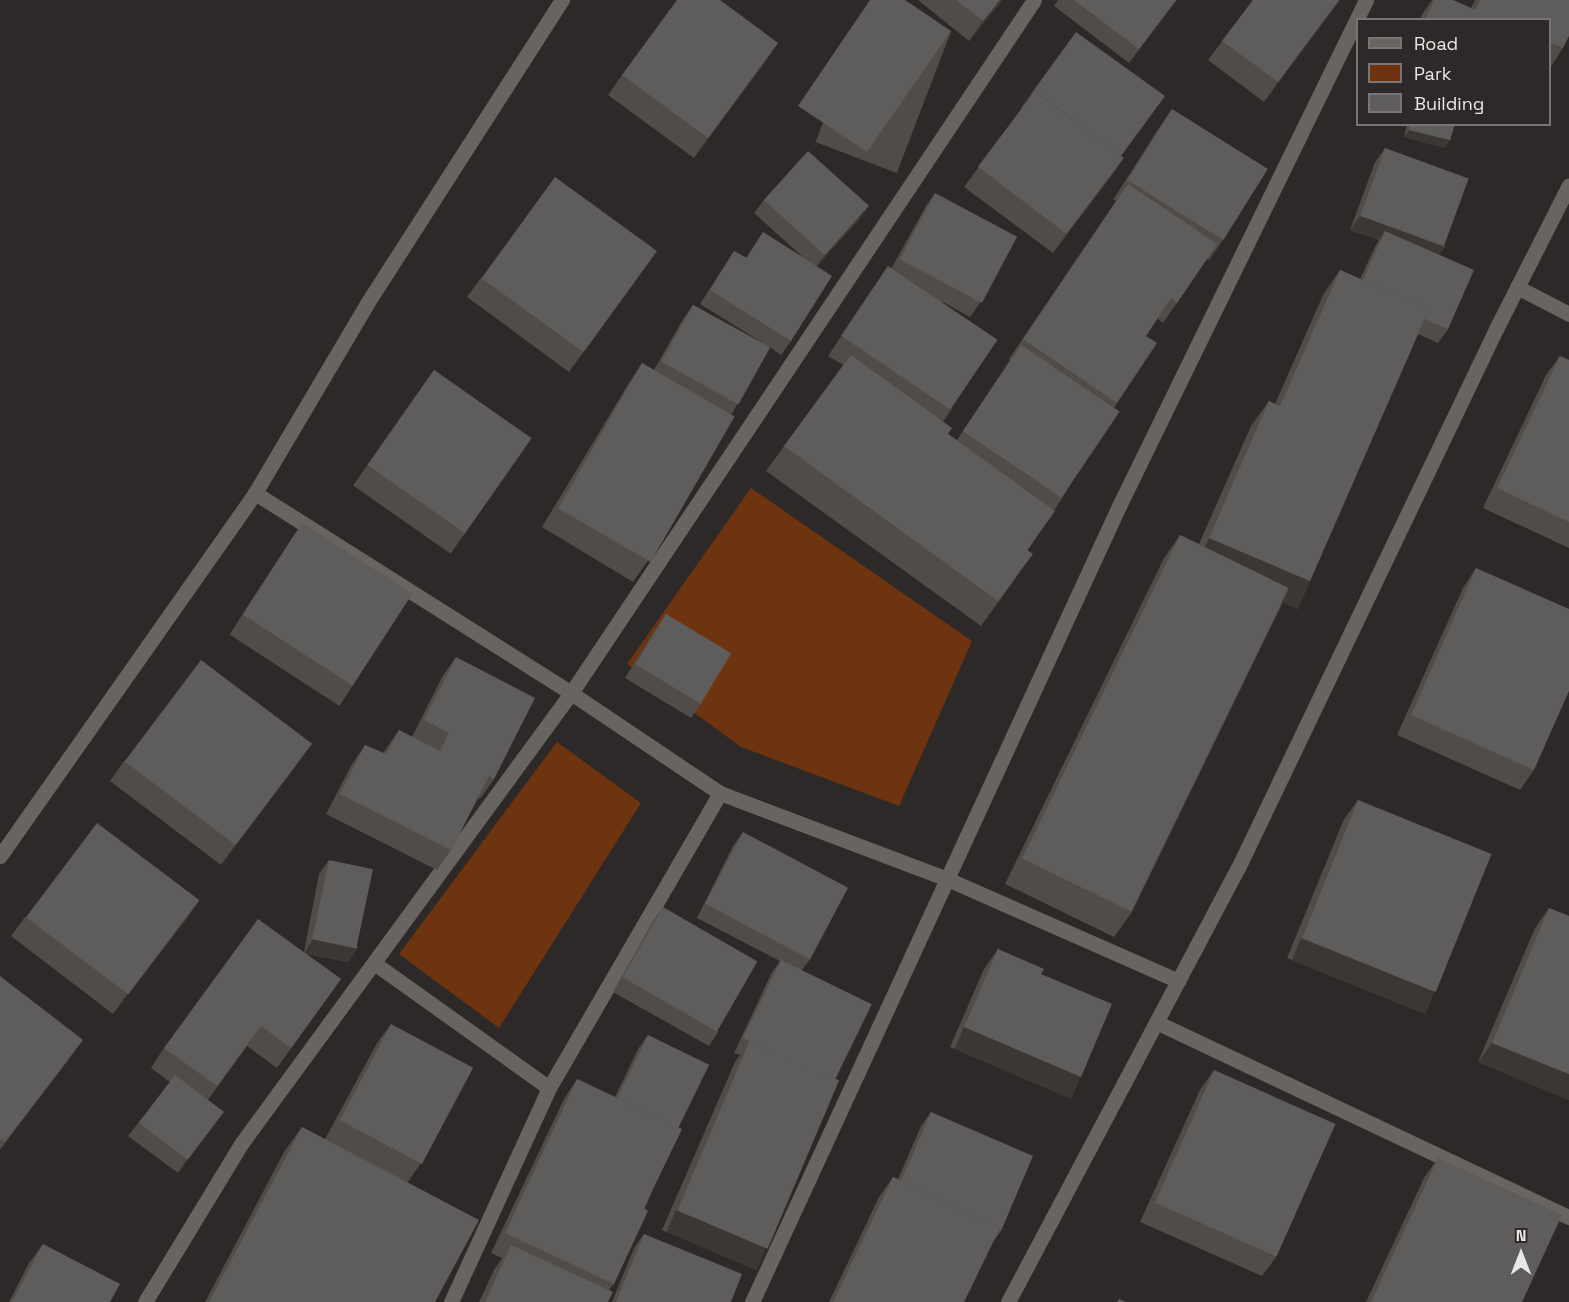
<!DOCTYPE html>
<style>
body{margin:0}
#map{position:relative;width:1569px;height:1302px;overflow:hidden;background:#2d2928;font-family:"Space Grotesk",sans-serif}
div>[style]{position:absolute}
.green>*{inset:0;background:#6d340f}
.minor>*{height:15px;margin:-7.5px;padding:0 7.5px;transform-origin:7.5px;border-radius:7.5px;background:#686462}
.wall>*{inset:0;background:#4f4c4a;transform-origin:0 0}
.shaded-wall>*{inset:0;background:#3a3735;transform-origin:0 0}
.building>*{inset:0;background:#5f5d5b;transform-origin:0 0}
span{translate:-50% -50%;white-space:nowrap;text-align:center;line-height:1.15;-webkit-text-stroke:4.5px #2d2928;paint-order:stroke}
.legend{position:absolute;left:1356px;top:18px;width:195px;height:108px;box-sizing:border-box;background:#2d2928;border:2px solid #797574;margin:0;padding:8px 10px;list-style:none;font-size:18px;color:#eae8e6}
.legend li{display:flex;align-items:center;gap:12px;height:30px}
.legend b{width:30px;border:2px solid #797574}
.north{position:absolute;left:1491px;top:1224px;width:60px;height:60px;-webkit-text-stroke:4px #2d2928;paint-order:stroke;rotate:0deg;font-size:16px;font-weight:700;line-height:24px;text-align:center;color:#eae8e6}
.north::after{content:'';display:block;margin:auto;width:21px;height:27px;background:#eae8e6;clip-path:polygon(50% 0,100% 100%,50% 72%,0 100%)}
</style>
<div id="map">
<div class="green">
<div style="clip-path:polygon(751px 488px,972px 641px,899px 806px,741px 747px,627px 664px)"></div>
<div style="clip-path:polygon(557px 742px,641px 803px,499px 1028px,399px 954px)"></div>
</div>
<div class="minor">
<div style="left:1517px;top:287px;width:59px;rotate:27.4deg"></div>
<div style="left:255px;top:493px;width:374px;rotate:32.3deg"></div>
<div style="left:571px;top:693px;width:179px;rotate:33.9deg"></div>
<div style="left:720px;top:793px;width:241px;rotate:20.7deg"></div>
<div style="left:945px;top:878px;width:255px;rotate:23.8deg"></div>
<div style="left:0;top:856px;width:444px;rotate:-54.9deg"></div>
<div style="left:255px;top:493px;width:218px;rotate:-59.4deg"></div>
<div style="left:366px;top:305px;width:363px;rotate:-57.3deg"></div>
<div style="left:374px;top:963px;width:215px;rotate:35.5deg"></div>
<div style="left:1156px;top:1022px;width:457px;rotate:25.3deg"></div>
<div style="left:145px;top:1302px;width:185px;rotate:-58.7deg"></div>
<div style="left:241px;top:1144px;width:559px;rotate:-53.81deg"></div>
<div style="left:571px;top:693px;width:833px;rotate:-56.25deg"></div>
<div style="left:451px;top:1302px;width:235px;rotate:-65.4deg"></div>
<div style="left:549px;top:1088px;width:341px;rotate:-59.9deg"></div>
<div style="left:752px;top:1302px;width:877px;rotate:-65.25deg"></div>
<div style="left:1119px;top:506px;width:563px;rotate:-63.98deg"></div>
<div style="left:1008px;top:1302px;width:491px;rotate:-62.1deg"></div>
<div style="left:1238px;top:868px;width:598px;rotate:-64.42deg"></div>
<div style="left:1496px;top:329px;width:161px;rotate:-63.1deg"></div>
</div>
<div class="wall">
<div style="left:870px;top:0;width:87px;height:152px;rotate:21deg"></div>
<div style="clip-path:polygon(918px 0,1003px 0,969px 41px)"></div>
<div style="clip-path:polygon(1058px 0,1177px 0,1129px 63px,1054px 6px)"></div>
<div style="clip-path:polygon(1253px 0,1340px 0,1264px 102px,1208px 60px)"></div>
<div style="clip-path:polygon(1432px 0,1453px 0,1471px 8px,1475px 0,1569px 0,1563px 48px,1550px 68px,1550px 20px,1420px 20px,1423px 13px)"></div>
<div style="clip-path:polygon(778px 43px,694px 158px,608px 95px,622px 75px)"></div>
<div style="clip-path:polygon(1031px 94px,1124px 158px,1110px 178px,1053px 253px,964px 187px,1022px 108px,1021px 108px)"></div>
<div style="clip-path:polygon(1172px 109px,1223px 240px,1209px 260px,1207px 259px,1163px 323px,1157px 318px,1146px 336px,1117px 403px,1063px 497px,1028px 550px,1015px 579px,981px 626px,766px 471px,843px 365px,828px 356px,888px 266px,891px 269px,926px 206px,935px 193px,980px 303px,970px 317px,943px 302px,952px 408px,943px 422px,948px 434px,957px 440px,1010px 360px,1009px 359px,1116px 201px,1113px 200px,1159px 128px)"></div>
<div style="clip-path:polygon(1407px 124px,1455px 124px,1450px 140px,1445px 148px,1404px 137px)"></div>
<div style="clip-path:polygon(1385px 148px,1445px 247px,1439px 255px,1448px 329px,1438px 343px,1418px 334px,1310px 581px,1292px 606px,1283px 602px,1132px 912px,1114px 937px,1005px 884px,1163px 560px,1180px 535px,1199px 544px,1251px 426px,1269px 401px,1275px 404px,1323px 295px,1340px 270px,1360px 279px,1376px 245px,1379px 240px,1350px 230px,1375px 162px)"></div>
<div style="clip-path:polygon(764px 200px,860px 219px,817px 266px,791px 341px,781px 355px,770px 347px,647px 562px,633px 582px,542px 527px,629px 383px,642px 363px,654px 370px,683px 319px,693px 305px,763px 343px,700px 304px,734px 251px,746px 258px,763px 232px,804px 258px,754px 213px)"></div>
<div style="clip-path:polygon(657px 251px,569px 372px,467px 297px,481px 278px)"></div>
<div style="clip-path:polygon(1560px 356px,1569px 360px,1569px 548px,1483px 508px,1546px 375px)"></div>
<div style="left:434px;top:370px;width:119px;height:141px;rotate:35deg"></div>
<div style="left:302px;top:523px;width:131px;height:133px;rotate:33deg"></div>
<div style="clip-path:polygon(1476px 568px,1534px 770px,1520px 790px,1397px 735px,1463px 588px)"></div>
<div style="clip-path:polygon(666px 614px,701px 704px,691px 718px,625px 678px,656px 628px)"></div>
<div style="clip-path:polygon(456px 657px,494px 779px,480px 799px,478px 798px,451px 850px,437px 870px,326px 814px,352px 764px,365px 745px,383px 753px,399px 730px,412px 737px,442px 677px)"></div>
<div style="clip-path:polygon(312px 743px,298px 763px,221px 865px,110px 781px,124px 761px)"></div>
<div style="clip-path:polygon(1358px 800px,1434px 992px,1420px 1012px,1287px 958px,1344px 819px)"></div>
<div style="clip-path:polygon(743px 832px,811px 958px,802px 970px,836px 1080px,766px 1248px,752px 1268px,662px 1230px,735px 1062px,740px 1055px,734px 1053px,771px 974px,780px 961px,697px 918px,733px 846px)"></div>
<div style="clip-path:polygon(329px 860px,358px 948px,348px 962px,306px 954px,341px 979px,277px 1068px,247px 1046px,208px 1100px,224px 1112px,178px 1173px,128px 1136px,170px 1082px,151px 1068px,164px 1048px,304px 952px,319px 874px)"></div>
<div style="clip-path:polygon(199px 901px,185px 921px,113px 1014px,11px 936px,25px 917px)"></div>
<div style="clip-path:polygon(663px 907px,718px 1032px,709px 1046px,613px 992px,653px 921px)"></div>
<div style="clip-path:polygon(1549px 908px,1569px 916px,1569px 1100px,1478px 1062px,1535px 928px)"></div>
<div style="clip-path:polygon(998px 949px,1041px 974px,1067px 1097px,950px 1047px,984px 969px)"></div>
<div style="clip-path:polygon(0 976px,69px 1059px,0 1150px)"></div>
<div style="clip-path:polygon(391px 1024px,421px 1163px,407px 1183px,435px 1302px,205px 1302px,284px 1152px,302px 1127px,325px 1139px,377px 1043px)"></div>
<div style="clip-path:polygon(648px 1035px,678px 1127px,614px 1284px,609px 1290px,608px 1302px,479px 1302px,494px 1270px,502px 1258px,491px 1253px,564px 1099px,577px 1079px,615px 1097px,638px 1049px)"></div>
<div style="clip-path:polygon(1214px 1070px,1276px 1257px,1262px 1276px,1140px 1222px,1200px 1090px)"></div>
<div style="clip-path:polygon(931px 1112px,1001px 1231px,992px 1243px,964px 1302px,829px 1302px,879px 1197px,893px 1177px,898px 1179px,921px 1126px)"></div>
<div style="clip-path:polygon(1438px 1158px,1522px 1302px,1366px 1302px,1424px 1178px)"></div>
<div style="clip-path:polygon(644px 1234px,731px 1302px,612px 1302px,634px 1248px)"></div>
<div style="clip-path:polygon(43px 1244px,110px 1302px,9px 1302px,29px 1263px)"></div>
</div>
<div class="shaded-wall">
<div style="clip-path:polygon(1000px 0,1003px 0,969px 41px,983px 21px)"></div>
<div style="clip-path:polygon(1176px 0,1177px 0,1129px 63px,1139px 49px)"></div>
<div style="clip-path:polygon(1339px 0,1340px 0,1264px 102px,1278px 82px)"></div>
<div style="clip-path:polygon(778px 43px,765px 63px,694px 158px,708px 138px)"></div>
<div style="clip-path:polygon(1409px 130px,1450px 140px,1445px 148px,1404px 137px)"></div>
<div style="clip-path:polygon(1124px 158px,1110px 178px,1053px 253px,1067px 233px)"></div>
<div style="clip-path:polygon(869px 206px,860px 219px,815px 268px,825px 255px)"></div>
<div style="clip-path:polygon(1360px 216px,1445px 247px,1435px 261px,1385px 231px,1379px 240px,1350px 230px)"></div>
<div style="left:1209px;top:538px;width:110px;height:31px;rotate:23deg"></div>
<div style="clip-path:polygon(312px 743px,298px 763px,221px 865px,235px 845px)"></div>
<div style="clip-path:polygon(199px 901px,185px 921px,113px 1014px,127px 994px)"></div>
<div style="left:1301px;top:938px;width:144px;height:24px;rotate:22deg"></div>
<div style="clip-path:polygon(313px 939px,358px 948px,348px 962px,304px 953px)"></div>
<div style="left:964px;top:1027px;width:127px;height:24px;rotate:23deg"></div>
<div style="clip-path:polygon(83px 1040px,69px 1059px,0 1150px,5px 1142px)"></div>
<div style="clip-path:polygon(1492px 1043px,1569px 1074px,1569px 1100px,1478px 1062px)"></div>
<div style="clip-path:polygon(224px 1112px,214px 1126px,178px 1173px,187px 1159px)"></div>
<div style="left:676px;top:1210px;width:98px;height:24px;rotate:23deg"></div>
</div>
<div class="building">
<div style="clip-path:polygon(677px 0,720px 0,778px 43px,708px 138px,622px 75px)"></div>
<div style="clip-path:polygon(870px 0,905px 0,951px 31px,867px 152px,798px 106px)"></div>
<div style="clip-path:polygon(956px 0,1000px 0,983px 21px)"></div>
<div style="clip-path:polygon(1074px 0,1176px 0,1139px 49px)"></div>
<div style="clip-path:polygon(1253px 0,1339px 0,1278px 82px,1222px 41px)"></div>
<div style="clip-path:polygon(1434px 0,1453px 0,1475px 10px,1480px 0,1569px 0,1569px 36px,1563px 48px,1550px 42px,1550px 20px,1425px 20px)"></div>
<div style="clip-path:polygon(1076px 32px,1165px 96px,1121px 156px,1035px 91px,1032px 95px,1031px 94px)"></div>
<div style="left:1035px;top:91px;width:111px;height:95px;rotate:37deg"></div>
<div style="left:1172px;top:109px;width:113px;height:84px;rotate:32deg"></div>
<div style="clip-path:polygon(1410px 124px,1455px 124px,1450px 140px,1409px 130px)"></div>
<div style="left:1385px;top:148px;width:89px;height:72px;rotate:20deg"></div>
<div style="left:808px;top:151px;width:82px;height:66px;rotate:42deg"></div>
<div style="left:555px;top:177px;width:126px;height:125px;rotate:36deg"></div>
<div style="clip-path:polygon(1128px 184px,1217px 244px,1177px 303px,1171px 298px,1146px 336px,1157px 343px,1117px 403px,1023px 339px)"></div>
<div style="left:935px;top:193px;width:93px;height:75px;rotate:28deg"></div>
<div style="clip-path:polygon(1385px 231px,1474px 270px,1448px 329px,1425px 319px,1429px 309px,1363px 280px)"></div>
<div style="clip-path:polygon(763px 232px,832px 276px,791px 341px,710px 290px,734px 251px,747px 258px)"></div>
<div style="left:888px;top:266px;width:132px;height:84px;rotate:34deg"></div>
<div style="clip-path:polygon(1340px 270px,1429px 309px,1310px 581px,1209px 538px,1269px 401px,1280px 406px)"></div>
<div style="left:693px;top:305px;width:88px;height:65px;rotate:29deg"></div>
<div style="left:1021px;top:345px;width:119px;height:104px;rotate:34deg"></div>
<div style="clip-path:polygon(851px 355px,952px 428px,948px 434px,1055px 511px,1027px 550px,1033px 554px,998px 601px,784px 446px)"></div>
<div style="clip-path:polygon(1560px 356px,1569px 360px,1569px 522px,1497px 488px)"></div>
<div style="left:642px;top:363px;width:107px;height:168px;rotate:30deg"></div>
<div style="left:434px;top:370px;width:119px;height:116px;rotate:35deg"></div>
<div style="left:302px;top:523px;width:131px;height:109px;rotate:33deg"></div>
<div style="left:1180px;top:535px;width:121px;height:360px;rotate:26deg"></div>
<div style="clip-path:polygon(1476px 568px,1569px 609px,1569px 691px,1534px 770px,1411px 715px)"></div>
<div style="left:666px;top:614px;width:76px;height:59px;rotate:31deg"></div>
<div style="clip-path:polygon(456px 657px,535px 698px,494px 779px,489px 776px,451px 850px,340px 794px,365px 745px,386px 754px,399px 730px,440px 751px,449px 733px,424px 720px)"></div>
<div style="left:201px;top:660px;width:139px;height:127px;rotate:37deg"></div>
<div style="left:1358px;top:800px;width:144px;height:149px;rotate:22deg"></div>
<div style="left:97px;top:823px;width:128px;height:118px;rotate:37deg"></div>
<div style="left:743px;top:832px;width:119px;height:81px;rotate:28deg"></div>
<div style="left:329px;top:860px;width:45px;height:81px;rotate:12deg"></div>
<div style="left:663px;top:907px;width:109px;height:81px;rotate:30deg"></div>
<div style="clip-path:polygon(1549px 908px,1569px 916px,1569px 1074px,1492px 1043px)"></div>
<div style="clip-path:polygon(258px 919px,341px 979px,291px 1048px,261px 1026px,217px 1086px,164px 1048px)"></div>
<div style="clip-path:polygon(998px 949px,1044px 969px,1041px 974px,1112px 1004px,1081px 1077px,964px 1027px)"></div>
<div style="left:781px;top:960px;width:101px;height:87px;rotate:26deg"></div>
<div style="clip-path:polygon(0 976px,83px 1040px,5px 1142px,0 1139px)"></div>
<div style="left:391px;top:1024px;width:93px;height:109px;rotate:28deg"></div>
<div style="left:648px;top:1035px;width:68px;height:70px;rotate:26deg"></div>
<div style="left:749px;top:1042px;width:98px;height:183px;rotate:23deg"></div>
<div style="left:1214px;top:1070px;width:133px;height:145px;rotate:24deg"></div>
<div style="left:175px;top:1075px;width:61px;height:60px;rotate:37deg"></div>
<div style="clip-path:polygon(577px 1079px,682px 1129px,644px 1208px,648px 1211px,614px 1284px,505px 1233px)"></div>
<div style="clip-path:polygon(931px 1112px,1033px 1156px,1001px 1231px,999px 1230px,1000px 1228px,901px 1181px)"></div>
<div style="clip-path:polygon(302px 1127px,479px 1220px,435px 1302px,209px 1302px)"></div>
<div style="clip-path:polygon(1438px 1158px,1562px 1215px,1522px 1302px,1371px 1302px)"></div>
<div style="clip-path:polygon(893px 1177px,1000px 1228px,964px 1302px,833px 1302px)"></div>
<div style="clip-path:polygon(644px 1234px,742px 1274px,731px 1302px,616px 1302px)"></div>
<div style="clip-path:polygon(43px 1244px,120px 1284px,110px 1302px,12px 1302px)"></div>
<div style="clip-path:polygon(511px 1245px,613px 1292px,608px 1302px,485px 1302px)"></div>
<div style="clip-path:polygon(1119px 1299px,1126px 1302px,1117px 1302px)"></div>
</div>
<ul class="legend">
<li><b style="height:8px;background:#686462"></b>Road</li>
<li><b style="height:16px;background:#6d340f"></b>Park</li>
<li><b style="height:16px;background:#5f5d5b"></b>Building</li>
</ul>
<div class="north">N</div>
</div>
